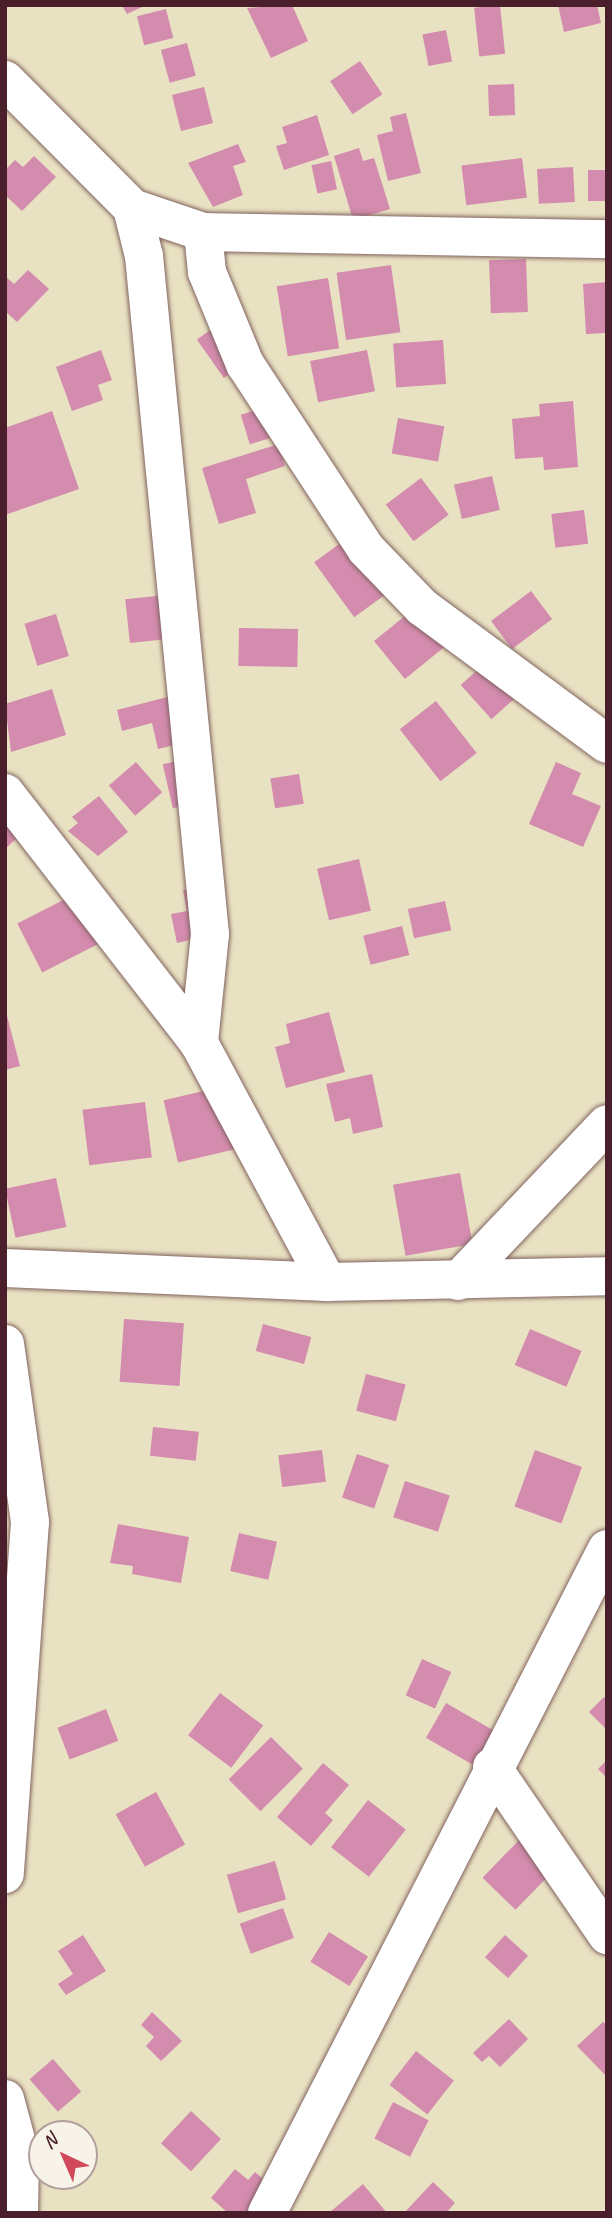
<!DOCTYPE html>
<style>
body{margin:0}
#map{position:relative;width:612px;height:2218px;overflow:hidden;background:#e9e2c2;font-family:Caveat,sans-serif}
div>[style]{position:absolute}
.building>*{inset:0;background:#d38bae;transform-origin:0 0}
.roads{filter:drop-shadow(0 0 2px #826360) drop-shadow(0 0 2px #826360)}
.minor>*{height:38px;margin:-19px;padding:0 19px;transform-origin:19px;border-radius:19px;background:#fff}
span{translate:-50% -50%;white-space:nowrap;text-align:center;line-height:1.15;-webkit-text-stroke:7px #f7f3e8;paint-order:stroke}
.frame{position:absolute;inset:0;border:7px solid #4a1f2b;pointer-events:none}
.north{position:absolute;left:28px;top:2120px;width:70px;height:70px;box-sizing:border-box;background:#f7f3e8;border:2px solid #b29e9c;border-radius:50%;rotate:316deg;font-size:19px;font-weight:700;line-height:28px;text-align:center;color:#4a1f2b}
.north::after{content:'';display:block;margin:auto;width:24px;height:32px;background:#d1495b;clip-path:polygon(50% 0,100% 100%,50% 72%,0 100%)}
</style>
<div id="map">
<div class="building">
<div style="clip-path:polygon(122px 5px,146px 5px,127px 14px)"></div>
<div style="clip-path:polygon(292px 5px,308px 41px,271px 58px,247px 8px)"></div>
<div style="left:500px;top:5px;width:49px;height:26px;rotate:84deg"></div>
<div style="clip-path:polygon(558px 5px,597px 5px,601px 23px,564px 32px)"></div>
<div style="left:166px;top:9px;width:30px;height:30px;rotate:76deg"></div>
<div style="left:446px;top:30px;width:32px;height:24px;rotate:79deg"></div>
<div style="left:187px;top:43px;width:34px;height:27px;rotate:75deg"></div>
<div style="left:360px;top:61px;width:40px;height:36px;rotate:56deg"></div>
<div style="left:514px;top:84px;width:31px;height:26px;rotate:88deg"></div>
<div style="left:204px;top:87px;width:37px;height:33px;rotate:76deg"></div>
<div style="clip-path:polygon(406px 113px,421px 173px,388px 181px,377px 135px,393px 131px,390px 117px)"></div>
<div style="clip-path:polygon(317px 115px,329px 155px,284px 170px,276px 146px,287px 143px,282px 127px)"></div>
<div style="clip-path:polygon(238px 144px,246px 162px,233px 166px,243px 195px,213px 207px,188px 163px)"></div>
<div style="clip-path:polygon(359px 148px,363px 161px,374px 158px,390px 209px,353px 220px,334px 156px)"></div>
<div style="clip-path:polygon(34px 156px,56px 177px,22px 211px,5px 195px,5px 170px,15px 160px,23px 167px)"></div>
<div style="left:522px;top:158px;width:40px;height:61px;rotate:83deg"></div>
<div style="left:331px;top:161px;width:29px;height:20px;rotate:78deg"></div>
<div style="left:573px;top:167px;width:35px;height:36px;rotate:87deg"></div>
<div style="left:588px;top:170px;width:19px;height:31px"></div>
<div style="left:526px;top:259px;width:53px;height:37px;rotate:88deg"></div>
<div style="left:391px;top:265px;width:68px;height:55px;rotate:82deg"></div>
<div style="clip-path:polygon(28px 270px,49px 289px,17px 322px,5px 311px,5px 276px,14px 284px)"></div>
<div style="left:328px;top:278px;width:71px;height:52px;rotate:81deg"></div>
<div style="clip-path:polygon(607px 282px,607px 333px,586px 334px,583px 284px)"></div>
<div style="left:219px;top:324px;width:47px;height:27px;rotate:55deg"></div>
<div style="left:443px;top:340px;width:44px;height:50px;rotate:86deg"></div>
<div style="clip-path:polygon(101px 350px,112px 380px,98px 385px,103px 400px,72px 411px,56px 367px)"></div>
<div style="left:367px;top:350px;width:42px;height:58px;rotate:79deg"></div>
<div style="clip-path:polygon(573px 401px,578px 467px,544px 470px,543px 457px,515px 459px,512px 419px,540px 416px,539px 404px)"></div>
<div style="left:279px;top:403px;width:31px;height:40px;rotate:73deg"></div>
<div style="clip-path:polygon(52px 411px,79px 489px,5px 515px,5px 428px)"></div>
<div style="left:398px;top:418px;width:47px;height:36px;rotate:10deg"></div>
<div style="clip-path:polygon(279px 444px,285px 466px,246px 479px,256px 513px,219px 524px,202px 468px)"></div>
<div style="left:492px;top:476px;width:35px;height:39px;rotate:77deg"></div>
<div style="left:421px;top:478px;width:46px;height:44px;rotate:53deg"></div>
<div style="left:584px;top:510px;width:34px;height:33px;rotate:83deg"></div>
<div style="left:353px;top:534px;width:68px;height:48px;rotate:54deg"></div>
<div style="left:531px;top:591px;width:35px;height:50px;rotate:53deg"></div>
<div style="left:175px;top:594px;width:44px;height:50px;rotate:84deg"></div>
<div style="left:416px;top:607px;width:49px;height:54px;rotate:51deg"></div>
<div style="left:56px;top:614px;width:44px;height:33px;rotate:73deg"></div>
<div style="left:239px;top:628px;width:59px;height:38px;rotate:1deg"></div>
<div style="left:483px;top:665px;width:46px;height:30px;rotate:48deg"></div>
<div style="clip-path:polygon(52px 689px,66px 735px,11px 752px,5px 704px)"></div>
<div style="clip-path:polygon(171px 696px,183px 743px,158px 749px,152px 723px,122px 731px,117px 710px)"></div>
<div style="left:436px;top:701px;width:66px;height:46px;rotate:52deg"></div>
<div style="left:190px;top:758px;width:45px;height:28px;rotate:77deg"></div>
<div style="left:136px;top:762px;width:40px;height:36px;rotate:49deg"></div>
<div style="clip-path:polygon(556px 762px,581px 773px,572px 794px,601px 806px,583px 847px,529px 824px)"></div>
<div style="left:299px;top:774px;width:30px;height:29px;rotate:81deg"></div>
<div style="clip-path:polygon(99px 796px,128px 832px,98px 856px,68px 831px,78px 823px,72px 817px)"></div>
<div style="clip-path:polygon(5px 802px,29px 827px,5px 849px)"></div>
<div style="left:359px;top:859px;width:53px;height:43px;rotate:77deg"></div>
<div style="clip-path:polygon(210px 884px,220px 933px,177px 943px,171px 914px,187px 911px,183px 890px)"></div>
<div style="left:77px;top:893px;width:55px;height:67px;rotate:63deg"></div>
<div style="left:445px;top:901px;width:30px;height:38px;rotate:78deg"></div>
<div style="left:402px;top:926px;width:30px;height:40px;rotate:76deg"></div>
<div style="clip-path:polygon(5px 1008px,20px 1066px,5px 1070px)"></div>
<div style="clip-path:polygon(329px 1012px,345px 1072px,286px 1088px,275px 1047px,290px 1043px,286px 1024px)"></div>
<div style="clip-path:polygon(372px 1074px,383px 1127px,353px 1134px,350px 1118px,335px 1122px,326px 1084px)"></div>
<div style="left:225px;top:1086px;width:64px;height:63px;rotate:77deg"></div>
<div style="left:145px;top:1102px;width:56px;height:63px;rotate:83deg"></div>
<div style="left:460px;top:1173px;width:72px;height:68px;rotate:80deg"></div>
<div style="left:56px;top:1178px;width:50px;height:52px;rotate:78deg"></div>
<div style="left:124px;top:1319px;width:60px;height:63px;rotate:4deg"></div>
<div style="left:263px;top:1324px;width:50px;height:28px;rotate:15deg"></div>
<div style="left:530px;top:1329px;width:56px;height:39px;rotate:23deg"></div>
<div style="left:366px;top:1374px;width:41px;height:38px;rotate:15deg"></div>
<div style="left:153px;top:1427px;width:46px;height:29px;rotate:6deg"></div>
<div style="left:322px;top:1450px;width:32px;height:44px;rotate:83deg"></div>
<div style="left:535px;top:1450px;width:50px;height:60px;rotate:20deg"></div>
<div style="left:357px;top:1454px;width:34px;height:46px;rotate:19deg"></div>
<div style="left:405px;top:1481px;width:47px;height:38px;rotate:18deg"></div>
<div style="clip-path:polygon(118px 1524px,189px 1537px,181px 1583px,132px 1574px,133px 1566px,110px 1563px)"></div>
<div style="left:239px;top:1533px;width:39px;height:39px;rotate:13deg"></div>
<div style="left:422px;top:1659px;width:32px;height:40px;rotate:24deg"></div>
<div style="left:220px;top:1693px;width:54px;height:53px;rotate:37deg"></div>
<div style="clip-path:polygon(604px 1697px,607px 1699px,607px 1730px,589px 1712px)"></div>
<div style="left:446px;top:1703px;width:77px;height:40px;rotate:30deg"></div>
<div style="left:106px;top:1709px;width:34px;height:52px;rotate:69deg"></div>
<div style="left:271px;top:1737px;width:45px;height:60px;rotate:45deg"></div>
<div style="clip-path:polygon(607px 1760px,607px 1778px,598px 1769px)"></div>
<div style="clip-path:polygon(323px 1763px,349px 1785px,325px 1813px,333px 1820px,311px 1846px,277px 1817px)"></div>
<div style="left:156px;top:1792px;width:60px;height:46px;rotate:61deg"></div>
<div style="left:368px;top:1800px;width:48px;height:60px;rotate:38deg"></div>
<div style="left:520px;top:1839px;width:46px;height:54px;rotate:44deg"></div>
<div style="left:275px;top:1861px;width:40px;height:50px;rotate:74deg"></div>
<div style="left:283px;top:1908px;width:32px;height:46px;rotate:70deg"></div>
<div style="left:329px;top:1932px;width:46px;height:35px;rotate:32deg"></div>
<div style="clip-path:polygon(83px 1935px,106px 1971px,66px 1995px,58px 1984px,73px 1974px,58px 1951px)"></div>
<div style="left:505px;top:1935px;width:31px;height:30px;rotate:42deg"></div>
<div style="clip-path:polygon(152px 2012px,182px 2041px,161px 2061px,146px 2046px,154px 2037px,141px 2025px)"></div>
<div style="clip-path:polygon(509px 2019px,528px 2039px,500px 2067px,489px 2056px,482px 2062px,473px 2053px)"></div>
<div style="clip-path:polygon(603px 2022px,607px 2025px,607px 2077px,577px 2046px)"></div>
<div style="left:416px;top:2051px;width:48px;height:43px;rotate:38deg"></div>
<div style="left:53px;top:2059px;width:43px;height:31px;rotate:49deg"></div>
<div style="left:393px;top:2102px;width:40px;height:41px;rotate:27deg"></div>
<div style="left:191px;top:2111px;width:41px;height:44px;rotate:43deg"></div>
<div style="clip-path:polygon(235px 2169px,248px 2180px,255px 2172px,278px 2192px,260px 2213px,228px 2213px,211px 2198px)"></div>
<div style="clip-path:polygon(433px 2182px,455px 2203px,446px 2213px,404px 2213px)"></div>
<div style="clip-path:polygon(363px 2184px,387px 2213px,329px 2213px)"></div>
</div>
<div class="roads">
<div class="minor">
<div style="left:5px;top:80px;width:180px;rotate:45.2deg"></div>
<div style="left:132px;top:208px;width:75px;rotate:18.7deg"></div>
<div style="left:203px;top:232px;width:404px;rotate:1deg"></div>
<div style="left:132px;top:208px;width:49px;rotate:76deg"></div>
<div style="left:144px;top:256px;width:681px;rotate:84.44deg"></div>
<div style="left:210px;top:934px;width:110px;rotate:95.8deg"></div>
<div style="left:203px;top:232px;width:40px;rotate:84.3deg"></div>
<div style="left:207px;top:272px;width:100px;rotate:67.6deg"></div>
<div style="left:245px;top:364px;width:221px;rotate:56.8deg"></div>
<div style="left:366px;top:549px;width:81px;rotate:46deg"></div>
<div style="left:422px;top:607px;width:230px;rotate:36.5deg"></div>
<div style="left:5px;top:793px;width:316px;rotate:52.2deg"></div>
<div style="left:199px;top:1043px;width:271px;rotate:61.8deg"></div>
<div style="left:5px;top:1268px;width:322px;rotate:2.5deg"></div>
<div style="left:327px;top:1282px;width:280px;rotate:-1.2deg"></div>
<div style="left:458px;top:1281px;width:216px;rotate:-46.5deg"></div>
<div style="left:5px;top:1344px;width:180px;rotate:82deg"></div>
<div style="left:30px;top:1522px;width:353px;rotate:94.1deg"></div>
<div style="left:492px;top:1767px;width:204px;rotate:55.6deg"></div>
<div style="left:5px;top:2099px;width:58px;rotate:75deg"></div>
<div style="left:20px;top:2155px;width:58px;rotate:91deg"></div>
<div style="left:267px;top:2213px;width:746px;rotate:-62.89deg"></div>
</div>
</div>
<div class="frame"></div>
<div class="north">N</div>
</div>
